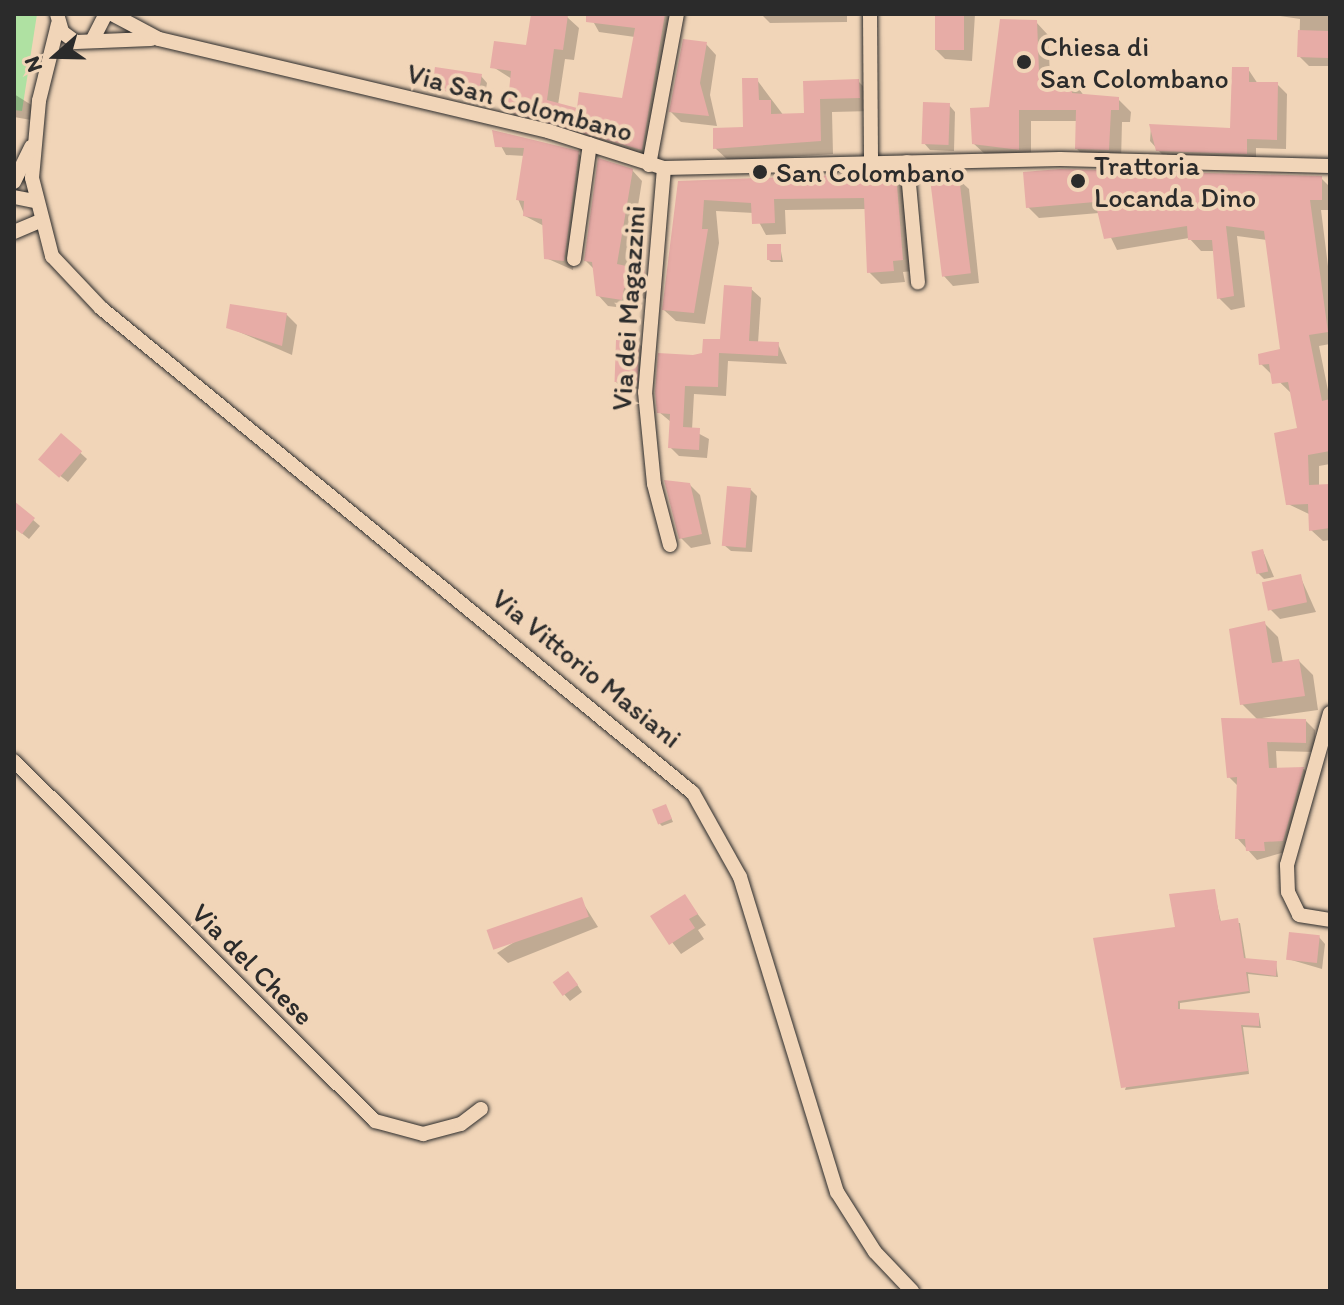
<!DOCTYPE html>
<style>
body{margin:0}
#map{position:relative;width:1344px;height:1305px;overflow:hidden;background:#f1d5b8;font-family:Itim,sans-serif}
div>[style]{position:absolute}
.green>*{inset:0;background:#afe1a2}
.shadow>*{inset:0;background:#0003}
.building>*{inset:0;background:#e7aca6;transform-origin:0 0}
.roads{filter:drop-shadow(0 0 2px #2b2b2b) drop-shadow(0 0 2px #2b2b2b)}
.street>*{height:14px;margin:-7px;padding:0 7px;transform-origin:7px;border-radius:7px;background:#f1d5b8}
.dots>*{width:22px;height:22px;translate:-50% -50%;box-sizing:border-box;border:4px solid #f1d5b8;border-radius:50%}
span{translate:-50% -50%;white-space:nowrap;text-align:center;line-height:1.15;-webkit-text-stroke:8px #f1d5b8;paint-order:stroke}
.poi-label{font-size:28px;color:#2b2b2b}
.left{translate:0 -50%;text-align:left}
.street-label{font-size:28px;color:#2b2b2b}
.frame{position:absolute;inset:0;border:16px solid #2b2b2b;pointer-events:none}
.north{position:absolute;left:16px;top:16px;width:80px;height:80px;-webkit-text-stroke:6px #f1d5b8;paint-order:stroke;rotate:250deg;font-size:22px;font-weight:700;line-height:32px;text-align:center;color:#2b2b2b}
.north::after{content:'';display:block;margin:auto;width:28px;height:36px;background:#2b2b2b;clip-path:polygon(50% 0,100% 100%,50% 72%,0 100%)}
</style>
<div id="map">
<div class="green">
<div style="clip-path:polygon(14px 14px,37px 14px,22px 111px,14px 110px)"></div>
</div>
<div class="shadow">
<div style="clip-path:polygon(533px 14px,567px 17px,579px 28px,574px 60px,565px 59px,558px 105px,578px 110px,623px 100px,635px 37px,599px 32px,589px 14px,677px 14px,652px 160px,520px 122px,509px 110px,512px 79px,493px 67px,528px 47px)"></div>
<div style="clip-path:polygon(761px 14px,847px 14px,847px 22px,770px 23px)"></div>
<div style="clip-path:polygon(938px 14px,975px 14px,972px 61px,945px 59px,935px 49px)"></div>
<div style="clip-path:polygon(1267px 14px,1330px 14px,1330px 66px,1309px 66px,1299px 56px,1300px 19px)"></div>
<div style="clip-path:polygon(1036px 22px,1048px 35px,1050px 75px,1071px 77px,1084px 96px,1118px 99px,1131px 112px,1130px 122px,1122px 122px,1121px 162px,1089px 161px,1077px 149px,1078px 121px,1031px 121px,1031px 161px,986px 155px,973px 143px)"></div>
<div style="clip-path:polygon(706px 44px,716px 55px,710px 95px,717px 126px,681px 122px,671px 112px)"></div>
<div style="clip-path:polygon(1248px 69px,1258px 84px,1277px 84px,1287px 94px,1286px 149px,1256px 148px,1256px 163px,1168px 161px,1150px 141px,1151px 126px,1232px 130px)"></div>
<div style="clip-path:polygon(481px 76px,487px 83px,484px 102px,453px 97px,434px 80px)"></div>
<div style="clip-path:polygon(757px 80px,784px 116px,806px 115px,805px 83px,858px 81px,872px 95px,872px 111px,832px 112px,833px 154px,729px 161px,715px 148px,745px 128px)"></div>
<div style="clip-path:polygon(14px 94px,33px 106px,31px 120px,14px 117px)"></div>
<div style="clip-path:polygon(949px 105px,955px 112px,954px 151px,930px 150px,924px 143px)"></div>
<div style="clip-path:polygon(494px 133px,578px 153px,587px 163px,573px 270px,546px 258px,544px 226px,525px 216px,518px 199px,525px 156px,506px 155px)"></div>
<div style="clip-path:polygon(632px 170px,642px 181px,628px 268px,655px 282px,653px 300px,634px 297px,632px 309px,608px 306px,598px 295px,595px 270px,586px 261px)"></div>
<div style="clip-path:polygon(895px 175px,907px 187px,913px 271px,903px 272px,905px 282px,881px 284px,869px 272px,867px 209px,785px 210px,786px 234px,766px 235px,754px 213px,716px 211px,719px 243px,705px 324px,676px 321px,664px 310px,680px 183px)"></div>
<div style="clip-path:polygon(1321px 178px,1330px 187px,1330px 210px,1321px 210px,1330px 282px,1330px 344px,1319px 346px,1330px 400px,1330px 464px,1319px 466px,1319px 486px,1330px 486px,1330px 540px,1323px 541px,1311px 530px,1311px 515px,1288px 504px,1299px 429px,1292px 394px,1261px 364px,1282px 351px,1267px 240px,1237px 236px,1245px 307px,1231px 310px,1219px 298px,1215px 251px,1201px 251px,1189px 238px,1117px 250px,1099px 213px,1039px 218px,1028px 207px)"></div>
<div style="clip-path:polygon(958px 179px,969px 189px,979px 283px,953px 286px,943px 275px)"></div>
<div style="clip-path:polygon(780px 246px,783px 262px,771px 262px,768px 259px)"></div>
<div style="clip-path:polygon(751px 289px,761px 298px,758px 343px,778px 344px,787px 364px,728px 361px,726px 396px,694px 394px,692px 430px,709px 439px,707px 458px,679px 456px,670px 447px,671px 422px,659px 412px,722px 342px)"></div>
<div style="clip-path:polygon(286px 314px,297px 325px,292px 355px,228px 327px)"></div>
<div style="clip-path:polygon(638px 343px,645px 350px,642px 389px,622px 388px,615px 381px)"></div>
<div style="clip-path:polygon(62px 436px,87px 459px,68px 482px,48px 466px)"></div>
<div style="clip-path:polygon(690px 485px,700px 495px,711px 544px,691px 548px,681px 538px)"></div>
<div style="clip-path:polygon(750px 489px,757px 496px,752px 552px,731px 551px,724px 545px)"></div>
<div style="clip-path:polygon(14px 503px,40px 526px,29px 539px,14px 527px)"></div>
<div style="clip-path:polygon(1263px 551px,1274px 577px,1264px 579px,1258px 573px)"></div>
<div style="clip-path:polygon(1300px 576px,1316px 612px,1280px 619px,1270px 609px)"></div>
<div style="clip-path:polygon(1264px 623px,1278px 637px,1283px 663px,1299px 661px,1313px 675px,1318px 710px,1262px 718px,1306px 721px,1315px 730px,1315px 752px,1276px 751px,1277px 769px,1304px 769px,1313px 778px,1292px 850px,1257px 860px,1237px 838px,1239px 787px,1229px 777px,1258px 720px,1242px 704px)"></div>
<div style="clip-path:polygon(666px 806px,673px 822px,662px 826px,659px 823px)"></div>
<div style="clip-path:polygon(1214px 891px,1221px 922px,1240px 923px,1246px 960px,1276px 963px,1278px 977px,1248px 974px,1250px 993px,1180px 1003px,1180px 1011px,1259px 1015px,1261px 1028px,1243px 1027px,1249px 1074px,1125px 1090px,1177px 929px)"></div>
<div style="clip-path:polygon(684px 896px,706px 925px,698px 930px,704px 939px,681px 954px,653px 917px)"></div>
<div style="clip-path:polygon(581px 900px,598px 927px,508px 963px,497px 953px)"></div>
<div style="clip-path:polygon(1319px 937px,1325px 944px,1322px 969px,1288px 959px)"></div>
<div style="clip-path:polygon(574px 980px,582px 992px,570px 1001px,564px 994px)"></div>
</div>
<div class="building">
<div style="clip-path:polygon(531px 14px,568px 15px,563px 50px,554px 49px,547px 100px,577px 108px,579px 92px,622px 98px,635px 28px,586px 22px,586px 14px,665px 14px,642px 150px,507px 111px,511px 71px,490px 68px,494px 41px,526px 45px)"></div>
<div style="left:935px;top:14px;width:29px;height:36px"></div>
<div style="clip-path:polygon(1000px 19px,1037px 20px,1039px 72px,1072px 75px,1072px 93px,1119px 97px,1119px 110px,1111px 110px,1109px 150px,1075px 149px,1076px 110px,1019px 110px,1019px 150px,972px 144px,970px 108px,989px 107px)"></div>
<div style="left:1298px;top:30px;width:31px;height:27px;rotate:2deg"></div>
<div style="clip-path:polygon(683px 39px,707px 42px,700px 83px,709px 116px,669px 112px)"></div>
<div style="clip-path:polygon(435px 67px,482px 74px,478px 97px,444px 91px,445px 83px,432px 81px)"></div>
<div style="clip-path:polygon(1232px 67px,1249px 67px,1249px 82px,1278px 82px,1277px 140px,1247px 139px,1247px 154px,1156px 151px,1149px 124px,1230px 128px)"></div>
<div style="clip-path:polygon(742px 78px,758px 78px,759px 100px,771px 100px,771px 114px,804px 113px,803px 81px,859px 79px,860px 98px,820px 99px,821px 141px,713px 149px,713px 128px,743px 127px)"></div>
<div style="left:923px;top:102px;width:27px;height:42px;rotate:2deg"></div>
<div style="clip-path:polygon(492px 130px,579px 151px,564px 261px,544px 259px,542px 219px,523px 216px,524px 201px,516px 200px,524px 148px,495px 147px)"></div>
<div style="clip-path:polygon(598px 158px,633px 169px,617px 264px,645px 270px,644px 291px,624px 288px,622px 300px,596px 296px,592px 262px,584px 261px)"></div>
<div style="clip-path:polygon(1060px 169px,1322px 176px,1322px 200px,1310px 200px,1328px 332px,1309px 335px,1322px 401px,1330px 399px,1330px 451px,1308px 455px,1309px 485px,1330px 484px,1330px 528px,1309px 531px,1308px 504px,1286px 505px,1274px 433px,1297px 428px,1288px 382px,1272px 384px,1269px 364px,1259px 365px,1258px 354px,1280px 349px,1264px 231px,1226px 226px,1234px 296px,1217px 299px,1212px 240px,1188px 240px,1187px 226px,1104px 239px,1095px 202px,1026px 208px,1023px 172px)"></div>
<div style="clip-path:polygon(896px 173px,903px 260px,893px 261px,894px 271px,867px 273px,864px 198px,774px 199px,775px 223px,752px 224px,751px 203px,704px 200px,702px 229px,708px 229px,694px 313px,662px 310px,678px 181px)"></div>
<div style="left:959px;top:177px;width:97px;height:29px;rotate:83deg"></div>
<div style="left:767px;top:244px;width:14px;height:16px"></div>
<div style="clip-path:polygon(724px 285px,752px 287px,749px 341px,779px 342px,778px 356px,719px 353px,718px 387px,685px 386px,683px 427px,700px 428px,699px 450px,668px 448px,670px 414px,657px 413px,655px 392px,658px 353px,693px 355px,702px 353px,703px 339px,720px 339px)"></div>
<div style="clip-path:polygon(230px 304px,287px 313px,282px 346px,226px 328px)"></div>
<div style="left:616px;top:340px;width:23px;height:42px;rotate:2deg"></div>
<div style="left:61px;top:433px;width:28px;height:35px;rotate:41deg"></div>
<div style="clip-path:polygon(664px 480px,690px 483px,702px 534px,679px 539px)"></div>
<div style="left:727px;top:486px;width:24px;height:60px;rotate:5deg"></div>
<div style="clip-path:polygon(14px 501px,35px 518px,22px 534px,14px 528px)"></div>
<div style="left:1263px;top:549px;width:23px;height:12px;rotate:77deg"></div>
<div style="left:1301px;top:574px;width:29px;height:40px;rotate:78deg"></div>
<div style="clip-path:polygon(1265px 621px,1272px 663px,1299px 659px,1305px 696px,1240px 705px,1229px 629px)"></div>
<div style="clip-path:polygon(1221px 718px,1306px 719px,1306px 743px,1267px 742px,1269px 768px,1304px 767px,1283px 841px,1264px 842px,1265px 851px,1246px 851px,1245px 839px,1235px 839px,1237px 777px,1227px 778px)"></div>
<div style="left:666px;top:804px;width:16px;height:15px;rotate:68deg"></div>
<div style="clip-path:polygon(1215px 889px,1220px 921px,1238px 918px,1244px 958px,1277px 961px,1276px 976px,1246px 972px,1249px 991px,1178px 1001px,1178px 1009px,1259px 1013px,1259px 1026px,1241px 1025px,1248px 1071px,1121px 1088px,1093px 938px,1175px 927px,1169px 894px)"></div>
<div style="clip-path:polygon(685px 894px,698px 914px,689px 919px,695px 928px,669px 945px,650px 916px)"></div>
<div style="left:582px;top:897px;width:21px;height:101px;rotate:71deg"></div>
<div style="left:1289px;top:932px;width:31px;height:28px;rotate:6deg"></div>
<div style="left:568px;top:971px;width:17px;height:19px;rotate:54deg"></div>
</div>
<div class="roads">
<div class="street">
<div style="left:57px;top:14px;width:19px;rotate:74deg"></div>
<div style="left:62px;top:32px;width:17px;rotate:36deg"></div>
<div style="left:76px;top:42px;width:75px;rotate:-2.3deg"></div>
<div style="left:112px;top:14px;width:53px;rotate:28deg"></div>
<div style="left:159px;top:39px;width:400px;rotate:13.3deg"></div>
<div style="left:548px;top:131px;width:122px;rotate:17.7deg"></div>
<div style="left:664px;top:168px;width:396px;rotate:-1.3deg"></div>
<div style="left:1060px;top:159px;width:270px;rotate:1.5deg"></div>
<div style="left:870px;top:14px;width:148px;rotate:89.6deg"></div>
<div style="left:58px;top:24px;width:79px;rotate:103.9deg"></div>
<div style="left:39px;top:101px;width:77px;rotate:95.2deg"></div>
<div style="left:32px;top:178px;width:81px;rotate:75.6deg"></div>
<div style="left:52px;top:256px;width:71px;rotate:46.7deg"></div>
<div style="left:101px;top:308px;width:765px;rotate:39.33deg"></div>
<div style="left:693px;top:793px;width:96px;rotate:60.8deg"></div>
<div style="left:740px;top:877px;width:330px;rotate:72.9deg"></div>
<div style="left:837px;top:1192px;width:71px;rotate:57.7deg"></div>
<div style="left:875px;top:1252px;width:54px;rotate:46.5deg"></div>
<div style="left:92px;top:41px;width:30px;rotate:-63deg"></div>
<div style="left:907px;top:162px;width:121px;rotate:84.8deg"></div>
<div style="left:649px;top:165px;width:154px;rotate:-79.5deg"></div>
<div style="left:664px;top:168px;width:225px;rotate:94.8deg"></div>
<div style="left:645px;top:392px;width:92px;rotate:84.4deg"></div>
<div style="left:654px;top:484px;width:63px;rotate:75.3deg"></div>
<div style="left:14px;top:182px;width:39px;rotate:-64deg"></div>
<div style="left:14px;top:197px;width:20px;rotate:11deg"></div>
<div style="left:14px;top:232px;width:26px;rotate:-23deg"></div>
<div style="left:574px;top:259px;width:116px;rotate:-82.1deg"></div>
<div style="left:1330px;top:713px;width:158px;rotate:105.8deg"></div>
<div style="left:1287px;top:865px;width:27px;rotate:88deg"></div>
<div style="left:1288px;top:892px;width:25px;rotate:64deg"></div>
<div style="left:1299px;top:915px;width:31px;rotate:9deg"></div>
<div style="left:14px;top:761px;width:510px;rotate:44.92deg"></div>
<div style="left:375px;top:1121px;width:50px;rotate:15.2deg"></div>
<div style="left:423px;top:1134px;width:39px;rotate:-15deg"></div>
<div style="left:461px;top:1124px;width:25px;rotate:-37deg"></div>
</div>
</div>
<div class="dots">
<div style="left:1024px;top:62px;background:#2b2b2b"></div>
<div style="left:760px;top:172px;background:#2b2b2b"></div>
<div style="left:1078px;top:181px;background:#2b2b2b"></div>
</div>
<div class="poi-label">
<span class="left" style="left:1040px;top:62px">Chiesa di<br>San Colombano</span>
<span class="left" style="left:1094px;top:181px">Trattoria<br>Locanda Dino</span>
<span class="left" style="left:776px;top:172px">San Colombano</span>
</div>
<div class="street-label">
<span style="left:520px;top:102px;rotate:15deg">Via San Colombano</span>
<span style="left:628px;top:308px;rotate:-86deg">Via dei Magazzini</span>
<span style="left:587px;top:668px;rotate:39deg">Via Vittorio Masiani</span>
<span style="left:253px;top:964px;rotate:45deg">Via del Chese</span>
</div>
<div class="frame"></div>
<div class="north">N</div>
</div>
